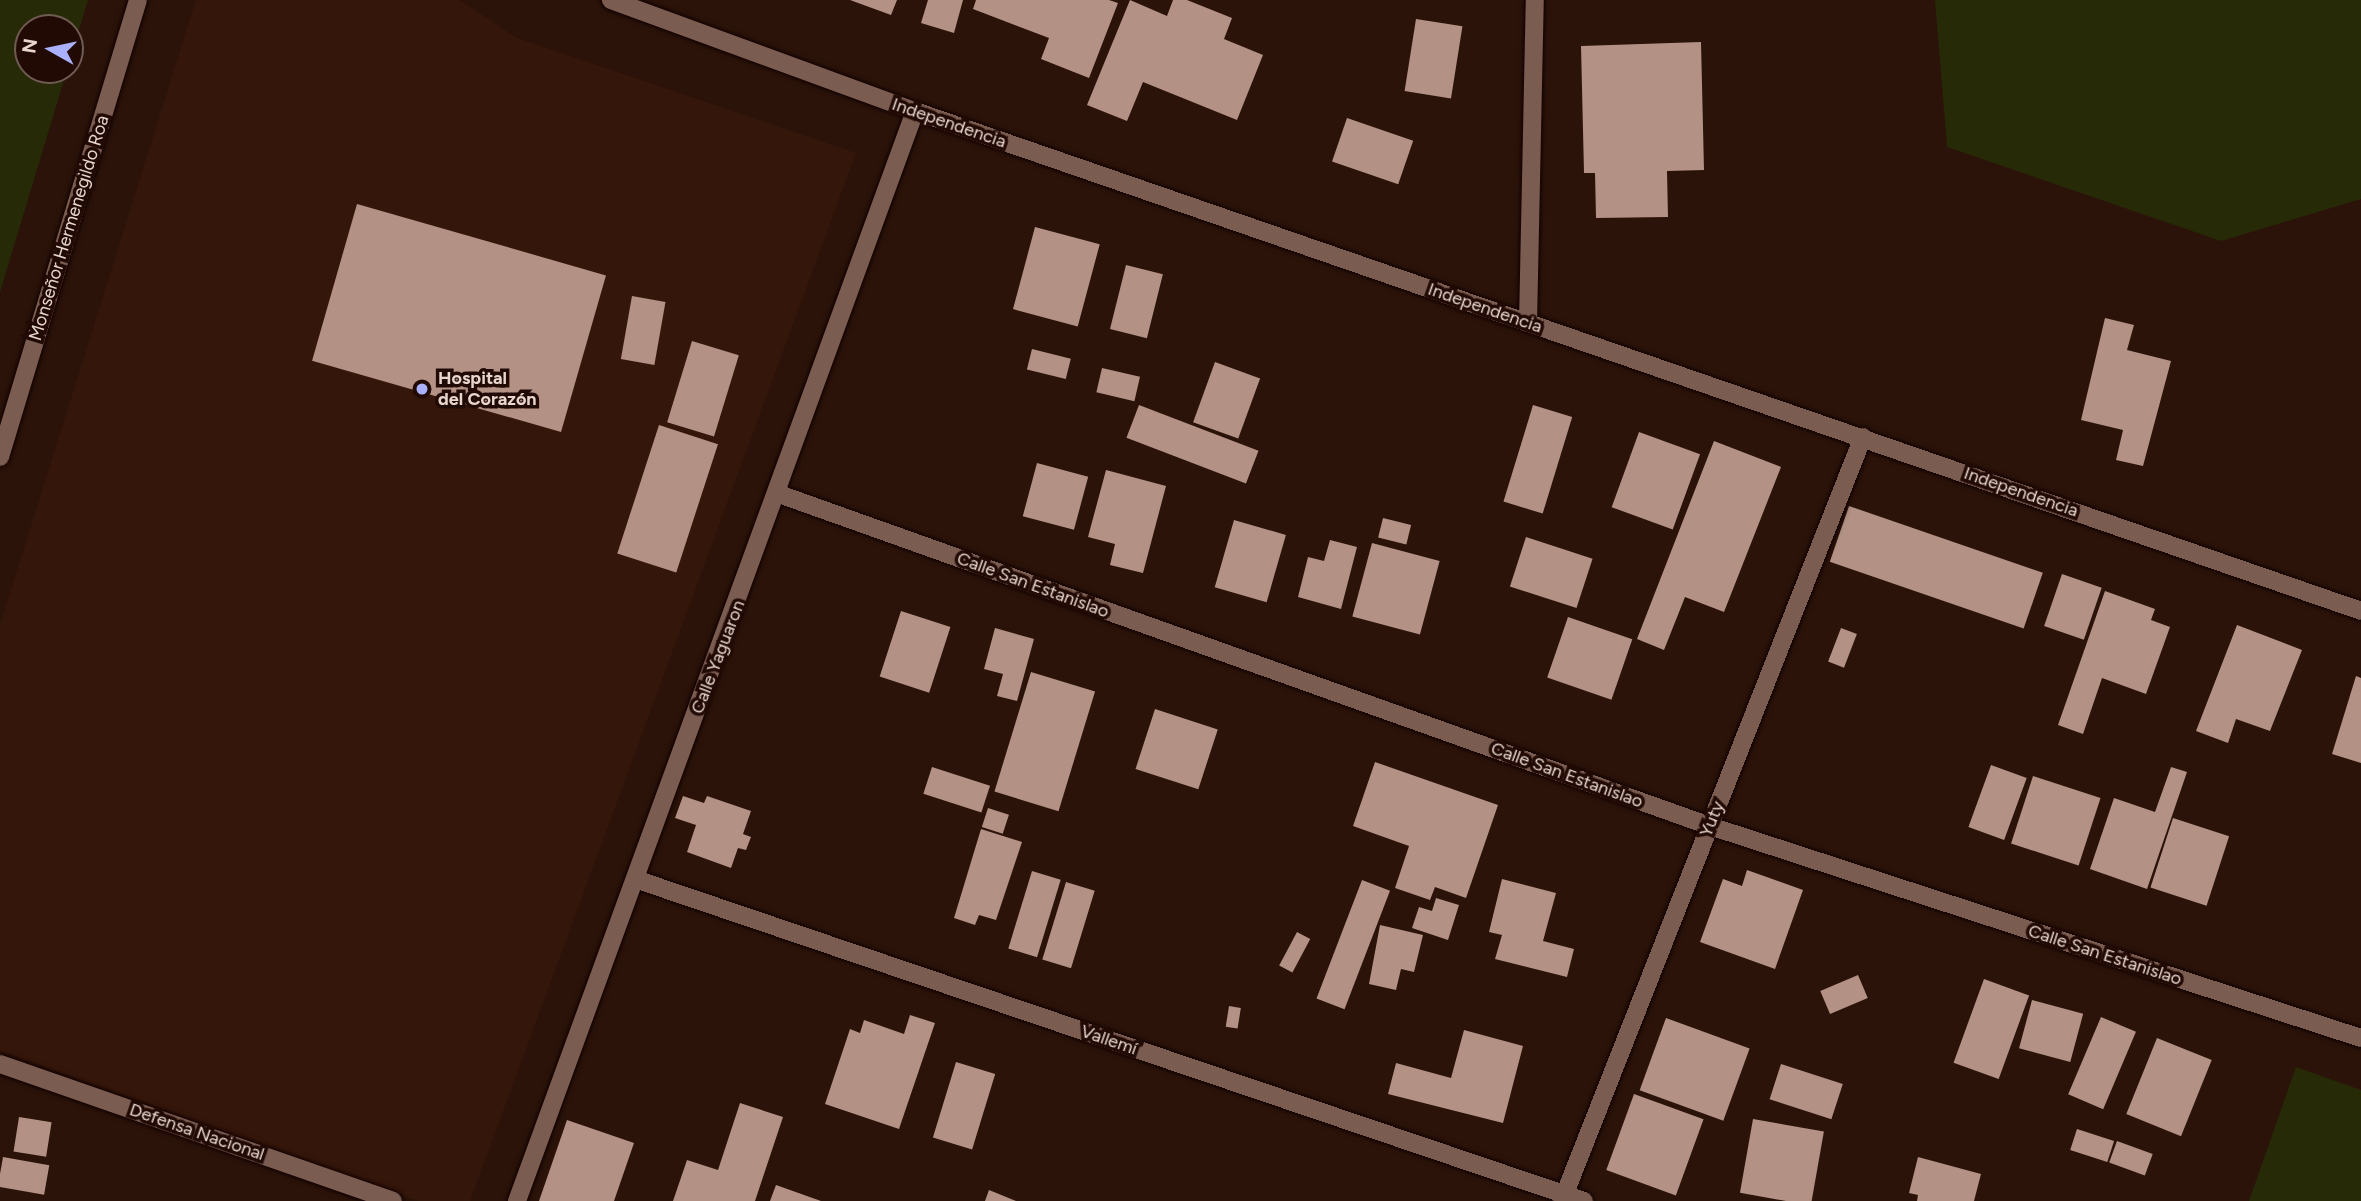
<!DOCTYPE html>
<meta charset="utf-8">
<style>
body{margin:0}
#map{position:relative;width:2361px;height:1201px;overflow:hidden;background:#2b1309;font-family:Figtree,sans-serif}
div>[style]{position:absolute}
.built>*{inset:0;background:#35160a}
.green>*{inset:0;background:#272a07}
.building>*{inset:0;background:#b39285;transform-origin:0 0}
.roads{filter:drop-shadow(0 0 2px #120100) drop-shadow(0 0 2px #120100)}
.street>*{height:18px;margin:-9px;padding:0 9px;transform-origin:9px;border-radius:9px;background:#7b5c51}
.secondary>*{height:18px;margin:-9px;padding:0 9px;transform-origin:9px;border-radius:9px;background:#7b5c51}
.dots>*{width:19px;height:19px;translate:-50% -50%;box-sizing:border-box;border:4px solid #210a03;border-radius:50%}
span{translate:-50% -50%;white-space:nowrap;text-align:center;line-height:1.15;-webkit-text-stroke:7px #210a03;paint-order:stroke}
.street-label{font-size:18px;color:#e7d5ce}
.poi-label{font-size:18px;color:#e7d5ce;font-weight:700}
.left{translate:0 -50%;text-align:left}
.north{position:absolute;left:14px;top:14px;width:70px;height:70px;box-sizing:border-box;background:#210a03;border:2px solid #705b54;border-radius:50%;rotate:279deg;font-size:19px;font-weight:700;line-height:28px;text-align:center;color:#e7d5ce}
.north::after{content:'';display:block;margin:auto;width:24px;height:32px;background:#aab0fb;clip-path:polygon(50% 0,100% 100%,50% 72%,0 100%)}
</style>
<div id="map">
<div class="built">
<div style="clip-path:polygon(196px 0,460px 0,517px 38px,856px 153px,470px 1201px,419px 1201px,0 1051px,0 625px)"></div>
</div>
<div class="green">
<div style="clip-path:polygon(0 0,88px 0,70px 59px,70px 28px,28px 28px,28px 70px,67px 70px,0 292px)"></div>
<div style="clip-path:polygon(1935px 0,2361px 0,2361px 199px,2221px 241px,1947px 147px)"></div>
<div style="clip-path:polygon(2296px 1067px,2361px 1090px,2361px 1201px,2249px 1201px)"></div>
</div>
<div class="building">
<div style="clip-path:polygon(850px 0,897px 0,891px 15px)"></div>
<div style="clip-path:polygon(928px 0,963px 0,954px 33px,921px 23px)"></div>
<div style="clip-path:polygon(976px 0,1109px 0,1118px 3px,1089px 78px,1041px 59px,1049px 38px,973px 9px)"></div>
<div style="clip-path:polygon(1130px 0,1167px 16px,1173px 0,1187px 0,1232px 18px,1224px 39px,1263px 55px,1237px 120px,1143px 82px,1127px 121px,1087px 105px)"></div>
<div style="left:1416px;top:19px;width:47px;height:73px;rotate:9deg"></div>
<div style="clip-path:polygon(1701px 42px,1704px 170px,1667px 171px,1668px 217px,1596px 218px,1595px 173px,1584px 173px,1581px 46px)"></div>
<div style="left:1347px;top:118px;width:70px;height:46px;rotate:19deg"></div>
<div style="left:357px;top:204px;width:259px;height:163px;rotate:16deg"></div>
<div style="left:1035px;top:227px;width:67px;height:85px;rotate:15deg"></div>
<div style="left:1126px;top:265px;width:38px;height:66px;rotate:14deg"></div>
<div style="left:632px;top:296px;width:34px;height:64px;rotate:10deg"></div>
<div style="clip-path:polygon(2105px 318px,2134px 325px,2127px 350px,2171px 361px,2143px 466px,2116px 460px,2123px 430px,2081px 420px)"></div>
<div style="left:692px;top:341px;width:49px;height:85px;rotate:17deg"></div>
<div style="left:1032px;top:349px;width:40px;height:21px;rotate:14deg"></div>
<div style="left:1215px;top:362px;width:48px;height:64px;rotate:20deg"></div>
<div style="left:1102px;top:368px;width:39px;height:25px;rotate:13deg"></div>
<div style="left:1139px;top:405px;width:128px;height:35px;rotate:21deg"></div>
<div style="left:1533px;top:405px;width:41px;height:101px;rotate:17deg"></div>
<div style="left:659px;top:425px;width:62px;height:135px;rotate:18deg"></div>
<div style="left:1639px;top:432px;width:65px;height:80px;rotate:20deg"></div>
<div style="clip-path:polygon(1714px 441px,1781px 467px,1724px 612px,1685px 597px,1664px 650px,1637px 639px)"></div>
<div style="left:1037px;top:463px;width:53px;height:55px;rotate:15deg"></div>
<div style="clip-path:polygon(1106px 470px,1166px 486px,1143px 573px,1110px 565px,1115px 544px,1088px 537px)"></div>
<div style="left:1849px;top:506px;width:205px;height:59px;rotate:19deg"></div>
<div style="left:1383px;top:518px;width:29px;height:20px;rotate:14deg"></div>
<div style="left:1234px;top:520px;width:54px;height:70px;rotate:16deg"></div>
<div style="left:1526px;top:537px;width:70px;height:52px;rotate:18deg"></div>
<div style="clip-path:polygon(1330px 540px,1357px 547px,1341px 609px,1298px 597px,1308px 557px,1324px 561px)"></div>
<div style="left:1372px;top:543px;width:70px;height:76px;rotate:15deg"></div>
<div style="left:2062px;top:574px;width:42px;height:55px;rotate:19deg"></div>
<div style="clip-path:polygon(2105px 591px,2155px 609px,2151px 620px,2170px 627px,2146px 694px,2102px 678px,2083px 734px,2058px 725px)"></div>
<div style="left:901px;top:611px;width:52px;height:69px;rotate:18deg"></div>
<div style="left:1568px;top:617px;width:68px;height:64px;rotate:19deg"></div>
<div style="clip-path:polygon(2237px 625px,2302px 650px,2270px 731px,2236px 719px,2228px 743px,2196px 731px)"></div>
<div style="clip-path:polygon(995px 628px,1034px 639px,1017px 701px,997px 696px,1003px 674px,984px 669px)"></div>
<div style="left:1841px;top:628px;width:17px;height:36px;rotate:21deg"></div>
<div style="left:1031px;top:672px;width:67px;height:125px;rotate:17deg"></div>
<div style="clip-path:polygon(2356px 676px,2361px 678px,2361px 763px,2332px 754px)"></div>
<div style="left:1155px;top:709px;width:66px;height:63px;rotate:18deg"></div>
<div style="clip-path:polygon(1375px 762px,1498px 805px,1466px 898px,1435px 887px,1430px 900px,1395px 888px,1409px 846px,1353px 826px)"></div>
<div style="left:1991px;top:765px;width:38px;height:66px;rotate:20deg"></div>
<div style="left:932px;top:767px;width:61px;height:28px;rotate:18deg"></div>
<div style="clip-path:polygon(2171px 767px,2187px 772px,2147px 889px,2090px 869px,2114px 798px,2155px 812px)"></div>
<div style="left:2033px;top:776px;width:71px;height:71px;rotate:18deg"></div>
<div style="clip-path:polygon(683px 796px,704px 803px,707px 796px,751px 811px,743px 834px,751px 837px,746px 850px,738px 848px,731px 868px,687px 852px,696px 825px,675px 818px)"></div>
<div style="left:988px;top:808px;width:22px;height:20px;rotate:18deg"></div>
<div style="left:2173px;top:818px;width:59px;height:73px;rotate:18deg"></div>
<div style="clip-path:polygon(981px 829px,1022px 842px,996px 920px,979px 915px,975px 925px,954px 918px)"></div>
<div style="clip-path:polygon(1747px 870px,1803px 890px,1775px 969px,1700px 942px,1723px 879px,1742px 886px)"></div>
<div style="left:1032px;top:871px;width:30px;height:81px;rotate:17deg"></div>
<div style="clip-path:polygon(1502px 879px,1556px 893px,1543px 941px,1574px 949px,1567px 977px,1495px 959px,1502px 935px,1489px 932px)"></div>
<div style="left:1362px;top:880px;width:30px;height:127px;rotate:21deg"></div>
<div style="left:1066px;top:882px;width:30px;height:81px;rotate:17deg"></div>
<div style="clip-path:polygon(1436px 898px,1459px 905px,1448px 940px,1412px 928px,1419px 907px,1432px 911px)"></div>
<div style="clip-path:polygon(1380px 925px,1423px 935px,1414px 972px,1401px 969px,1396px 990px,1369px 984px)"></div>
<div style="left:1297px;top:932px;width:15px;height:38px;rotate:28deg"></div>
<div style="left:1858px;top:975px;width:25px;height:41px;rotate:67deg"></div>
<div style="left:1984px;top:979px;width:48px;height:89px;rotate:20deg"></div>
<div style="left:2032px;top:1000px;width:53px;height:50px;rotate:15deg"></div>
<div style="left:1229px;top:1006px;width:12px;height:21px;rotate:9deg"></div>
<div style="clip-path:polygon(910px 1015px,935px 1023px,899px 1129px,825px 1104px,850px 1029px,860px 1033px,864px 1020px,904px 1034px)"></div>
<div style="left:2101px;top:1017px;width:38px;height:84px;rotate:23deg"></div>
<div style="left:1666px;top:1018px;width:89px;height:77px;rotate:20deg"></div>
<div style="clip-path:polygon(1464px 1030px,1523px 1046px,1503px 1123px,1388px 1094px,1396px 1063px,1451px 1078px)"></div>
<div style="left:2157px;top:1038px;width:59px;height:82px;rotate:22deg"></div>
<div style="left:956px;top:1062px;width:41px;height:79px;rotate:17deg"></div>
<div style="left:1781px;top:1064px;width:65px;height:37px;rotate:18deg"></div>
<div style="left:1634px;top:1094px;width:74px;height:81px;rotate:20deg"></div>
<div style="clip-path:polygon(740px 1103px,783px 1117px,755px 1201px,673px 1201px,687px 1160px,718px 1170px)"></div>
<div style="left:19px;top:1117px;width:33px;height:35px;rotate:9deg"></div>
<div style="left:1753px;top:1119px;width:72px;height:75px;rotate:10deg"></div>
<div style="clip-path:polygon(567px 1120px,634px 1143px,614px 1201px,539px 1201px)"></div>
<div style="left:2077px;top:1129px;width:39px;height:22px;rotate:18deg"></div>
<div style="left:2117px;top:1141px;width:38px;height:23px;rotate:20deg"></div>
<div style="left:3px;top:1157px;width:47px;height:30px;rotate:10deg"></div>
<div style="clip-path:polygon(1918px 1157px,1981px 1174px,1974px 1201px,1917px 1201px,1918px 1195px,1909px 1193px)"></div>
<div style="clip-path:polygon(776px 1185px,821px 1201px,770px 1201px)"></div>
<div style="clip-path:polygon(989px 1190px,1016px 1201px,985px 1201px)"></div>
</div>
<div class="roads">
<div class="street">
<div style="left:1528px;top:323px;width:323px;rotate:-88.8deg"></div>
<div style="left:779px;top:494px;width:988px;rotate:19.63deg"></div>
<div style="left:1710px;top:826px;width:685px;rotate:18.04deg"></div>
<div style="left:635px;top:879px;width:1002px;rotate:18.74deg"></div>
<div style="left:0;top:1064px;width:416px;rotate:19.2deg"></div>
<div style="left:517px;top:1201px;width:1160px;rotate:-69.94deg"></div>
<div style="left:1562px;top:1201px;width:821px;rotate:-68.5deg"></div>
</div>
<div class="secondary">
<div style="left:611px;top:0;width:324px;rotate:20.1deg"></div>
<div style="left:915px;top:111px;width:1530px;rotate:19.07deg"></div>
<div style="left:0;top:457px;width:477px;rotate:-73.2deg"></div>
</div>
</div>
<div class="dots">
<div style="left:422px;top:389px;background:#aab0fb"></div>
</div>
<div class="street-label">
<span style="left:949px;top:123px;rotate:19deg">Independencia</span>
<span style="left:69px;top:228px;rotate:-73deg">Monseñor Hermenegildo Roa</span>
<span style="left:1485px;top:308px;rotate:19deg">Independencia</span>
<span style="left:2021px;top:492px;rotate:19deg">Independencia</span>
<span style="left:1033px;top:585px;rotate:20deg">Calle San Estanislao</span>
<span style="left:718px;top:657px;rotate:-69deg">Calle Yaguaron</span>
<span style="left:1567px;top:775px;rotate:20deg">Calle San Estanislao</span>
<span style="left:1712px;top:819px;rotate:-68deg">Yuty</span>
<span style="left:2105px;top:955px;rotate:18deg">Calle San Estanislao</span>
<span style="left:1109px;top:1040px;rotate:19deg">Vallemí</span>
<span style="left:197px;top:1132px;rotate:19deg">Defensa Nacional</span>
</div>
<div class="poi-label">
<span class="left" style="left:438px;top:389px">Hospital<br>del Corazón</span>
</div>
<div class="north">N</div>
</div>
